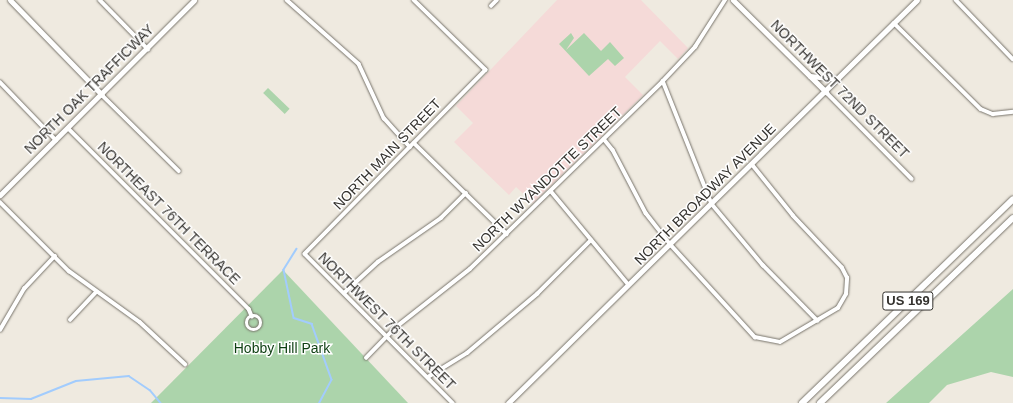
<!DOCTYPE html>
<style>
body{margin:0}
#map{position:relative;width:1013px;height:403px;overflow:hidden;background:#efeae0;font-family:Arial,sans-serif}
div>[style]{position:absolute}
.education>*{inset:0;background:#f5dad8}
.green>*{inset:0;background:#acd4ab;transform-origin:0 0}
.stream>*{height:1.5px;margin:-0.75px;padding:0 0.75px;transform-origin:0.75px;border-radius:0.75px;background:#a2ccfd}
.roads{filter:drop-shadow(0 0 1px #78746b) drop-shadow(0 0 1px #78746b)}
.street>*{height:3.5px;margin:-1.75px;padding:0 1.75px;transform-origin:1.75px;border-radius:1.75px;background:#fff}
.street>.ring{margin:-1.75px;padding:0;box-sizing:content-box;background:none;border:3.5px solid #fff;border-radius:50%}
.secondary>*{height:5px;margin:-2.5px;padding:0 2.5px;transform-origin:2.5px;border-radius:2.5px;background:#fff}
.highway>*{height:6px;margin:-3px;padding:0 3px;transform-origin:3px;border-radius:3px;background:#fff}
span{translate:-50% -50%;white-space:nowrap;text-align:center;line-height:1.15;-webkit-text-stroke:3px #fff;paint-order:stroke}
.shield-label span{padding:1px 3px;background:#fff;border:1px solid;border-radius:3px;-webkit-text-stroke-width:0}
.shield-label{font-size:13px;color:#34322e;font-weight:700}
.street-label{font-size:14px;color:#34322e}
.park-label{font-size:14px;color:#0d3f11}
</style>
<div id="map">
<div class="education">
<div style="clip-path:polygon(557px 0,641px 0,688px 48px,678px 59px,660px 41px,625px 77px,643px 95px,533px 203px,516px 187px,509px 195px,454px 142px,473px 123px,456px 106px)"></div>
</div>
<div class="green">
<div style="clip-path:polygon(571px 33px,574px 38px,566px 50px,584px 33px,601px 51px,610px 42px,624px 58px,615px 66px,608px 59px,589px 76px,559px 44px)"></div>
<div style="left:268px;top:88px;width:30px;height:7px;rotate:44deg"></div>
<div style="clip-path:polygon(283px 270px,408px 403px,151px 403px)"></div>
<div style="clip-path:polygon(1013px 289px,1013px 377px,991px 372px,947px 385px,929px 403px,886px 403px)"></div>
</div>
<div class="stream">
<div style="left:297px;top:249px;width:25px;rotate:122deg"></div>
<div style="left:284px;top:270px;width:49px;rotate:78.2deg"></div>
<div style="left:294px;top:318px;width:19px;rotate:18deg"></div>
<div style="left:312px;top:324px;width:59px;rotate:70.3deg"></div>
<div style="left:332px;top:380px;width:26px;rotate:118deg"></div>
<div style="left:0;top:398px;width:31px;rotate:2deg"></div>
<div style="left:31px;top:399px;width:48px;rotate:-21.8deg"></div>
<div style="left:76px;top:381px;width:53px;rotate:-5.4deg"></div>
<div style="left:129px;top:376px;width:25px;rotate:34deg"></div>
<div style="left:150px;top:390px;width:17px;rotate:50deg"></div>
</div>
<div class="roads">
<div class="street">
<div style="left:100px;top:0;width:69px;rotate:45.6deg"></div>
<div style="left:287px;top:0;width:96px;rotate:41.6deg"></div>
<div style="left:359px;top:64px;width:60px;rotate:65.2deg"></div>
<div style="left:384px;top:118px;width:39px;rotate:48deg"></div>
<div style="left:414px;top:0;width:100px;rotate:44.2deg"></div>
<div style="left:486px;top:70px;width:258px;rotate:134.5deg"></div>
<div style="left:305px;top:254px;width:210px;rotate:45.2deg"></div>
<div style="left:956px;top:0;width:82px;rotate:46deg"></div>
<div style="left:491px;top:6px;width:8px;rotate:-45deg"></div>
<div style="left:894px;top:23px;width:122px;rotate:44.7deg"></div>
<div style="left:981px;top:109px;width:13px;rotate:23deg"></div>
<div style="left:993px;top:114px;width:20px;rotate:-6deg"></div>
<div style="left:663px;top:81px;width:132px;rotate:68.3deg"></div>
<div style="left:712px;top:204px;width:80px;rotate:50.1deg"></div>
<div style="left:763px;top:265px;width:78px;rotate:45.5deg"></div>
<div style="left:0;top:82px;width:81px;rotate:46deg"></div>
<div style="left:826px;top:92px;width:122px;rotate:45.3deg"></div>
<div style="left:102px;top:95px;width:108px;rotate:44.6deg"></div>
<div style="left:68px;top:128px;width:256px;rotate:45deg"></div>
<div style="left:249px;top:309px;width:8px;rotate:67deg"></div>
<div style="left:604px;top:139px;width:14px;rotate:51deg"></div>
<div style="left:613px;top:150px;width:71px;rotate:62.4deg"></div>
<div style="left:646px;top:213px;width:41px;rotate:52deg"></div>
<div style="left:671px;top:245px;width:125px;rotate:47.6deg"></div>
<div style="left:755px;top:337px;width:25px;rotate:11deg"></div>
<div style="left:780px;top:342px;width:67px;rotate:-30.4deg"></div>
<div style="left:838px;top:308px;width:16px;rotate:-60deg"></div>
<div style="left:846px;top:294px;width:16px;rotate:-86deg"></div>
<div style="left:847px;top:278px;width:11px;rotate:-117deg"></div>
<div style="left:842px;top:268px;width:71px;rotate:-133.3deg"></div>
<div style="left:793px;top:216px;width:65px;rotate:-128.8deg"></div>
<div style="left:414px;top:143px;width:130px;rotate:44.4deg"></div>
<div style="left:551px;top:191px;width:122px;rotate:50.3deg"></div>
<div style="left:0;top:202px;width:98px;rotate:45deg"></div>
<div style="left:69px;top:271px;width:87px;rotate:35.7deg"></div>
<div style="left:140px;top:322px;width:62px;rotate:43deg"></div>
<div style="left:344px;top:293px;width:46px;rotate:-42.4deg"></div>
<div style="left:378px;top:262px;width:77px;rotate:-34.9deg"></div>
<div style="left:441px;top:218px;width:35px;rotate:-45deg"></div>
<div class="ring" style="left:247px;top:316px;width:10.5px;height:10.5px"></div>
<div style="left:70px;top:320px;width:38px;rotate:-47deg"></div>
<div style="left:0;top:330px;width:48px;rotate:-59.7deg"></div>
<div style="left:24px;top:289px;width:45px;rotate:-46.8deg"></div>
<div style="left:366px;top:358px;width:42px;rotate:-46deg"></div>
<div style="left:395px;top:328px;width:95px;rotate:-38.2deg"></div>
<div style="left:470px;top:269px;width:269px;rotate:-44.2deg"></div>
<div style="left:663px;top:81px;width:47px;rotate:-46.7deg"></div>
<div style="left:695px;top:47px;width:56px;rotate:-57.4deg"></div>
<div style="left:428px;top:377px;width:46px;rotate:-31.6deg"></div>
<div style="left:467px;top:353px;width:92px;rotate:-40.1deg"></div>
<div style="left:537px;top:294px;width:76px;rotate:-45deg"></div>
</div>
<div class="secondary">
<div style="left:10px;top:0;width:132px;rotate:45.9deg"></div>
<div style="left:733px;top:0;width:131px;rotate:44.7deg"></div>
<div style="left:810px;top:76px;width:28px;rotate:6deg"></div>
<div style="left:0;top:195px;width:275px;rotate:-45.1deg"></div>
<div style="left:508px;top:403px;width:574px;rotate:-44.58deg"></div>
</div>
<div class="highway">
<div style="left:802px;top:403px;width:293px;rotate:-44deg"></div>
<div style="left:820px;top:403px;width:267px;rotate:-43.8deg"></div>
</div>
</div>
<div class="shield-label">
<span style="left:908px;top:301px">US 169</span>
</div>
<div class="street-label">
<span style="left:89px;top:89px;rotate:-45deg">NORTH OAK TRAFFICWAY</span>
<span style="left:840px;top:89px;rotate:45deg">NORTHWEST 72ND STREET</span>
<span style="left:387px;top:154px;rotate:-46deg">NORTH MAIN STREET</span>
<span style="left:547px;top:179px;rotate:-44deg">NORTH WYANDOTTE STREET</span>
<span style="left:705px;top:194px;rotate:-45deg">NORTH BROADWAY AVENUE</span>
<span style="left:169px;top:213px;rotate:45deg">NORTHEAST 76TH TERRACE</span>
<span style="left:387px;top:321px;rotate:45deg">NORTHWEST 76TH STREET</span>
</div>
<div class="park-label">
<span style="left:282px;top:348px">Hobby Hill Park</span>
</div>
</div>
